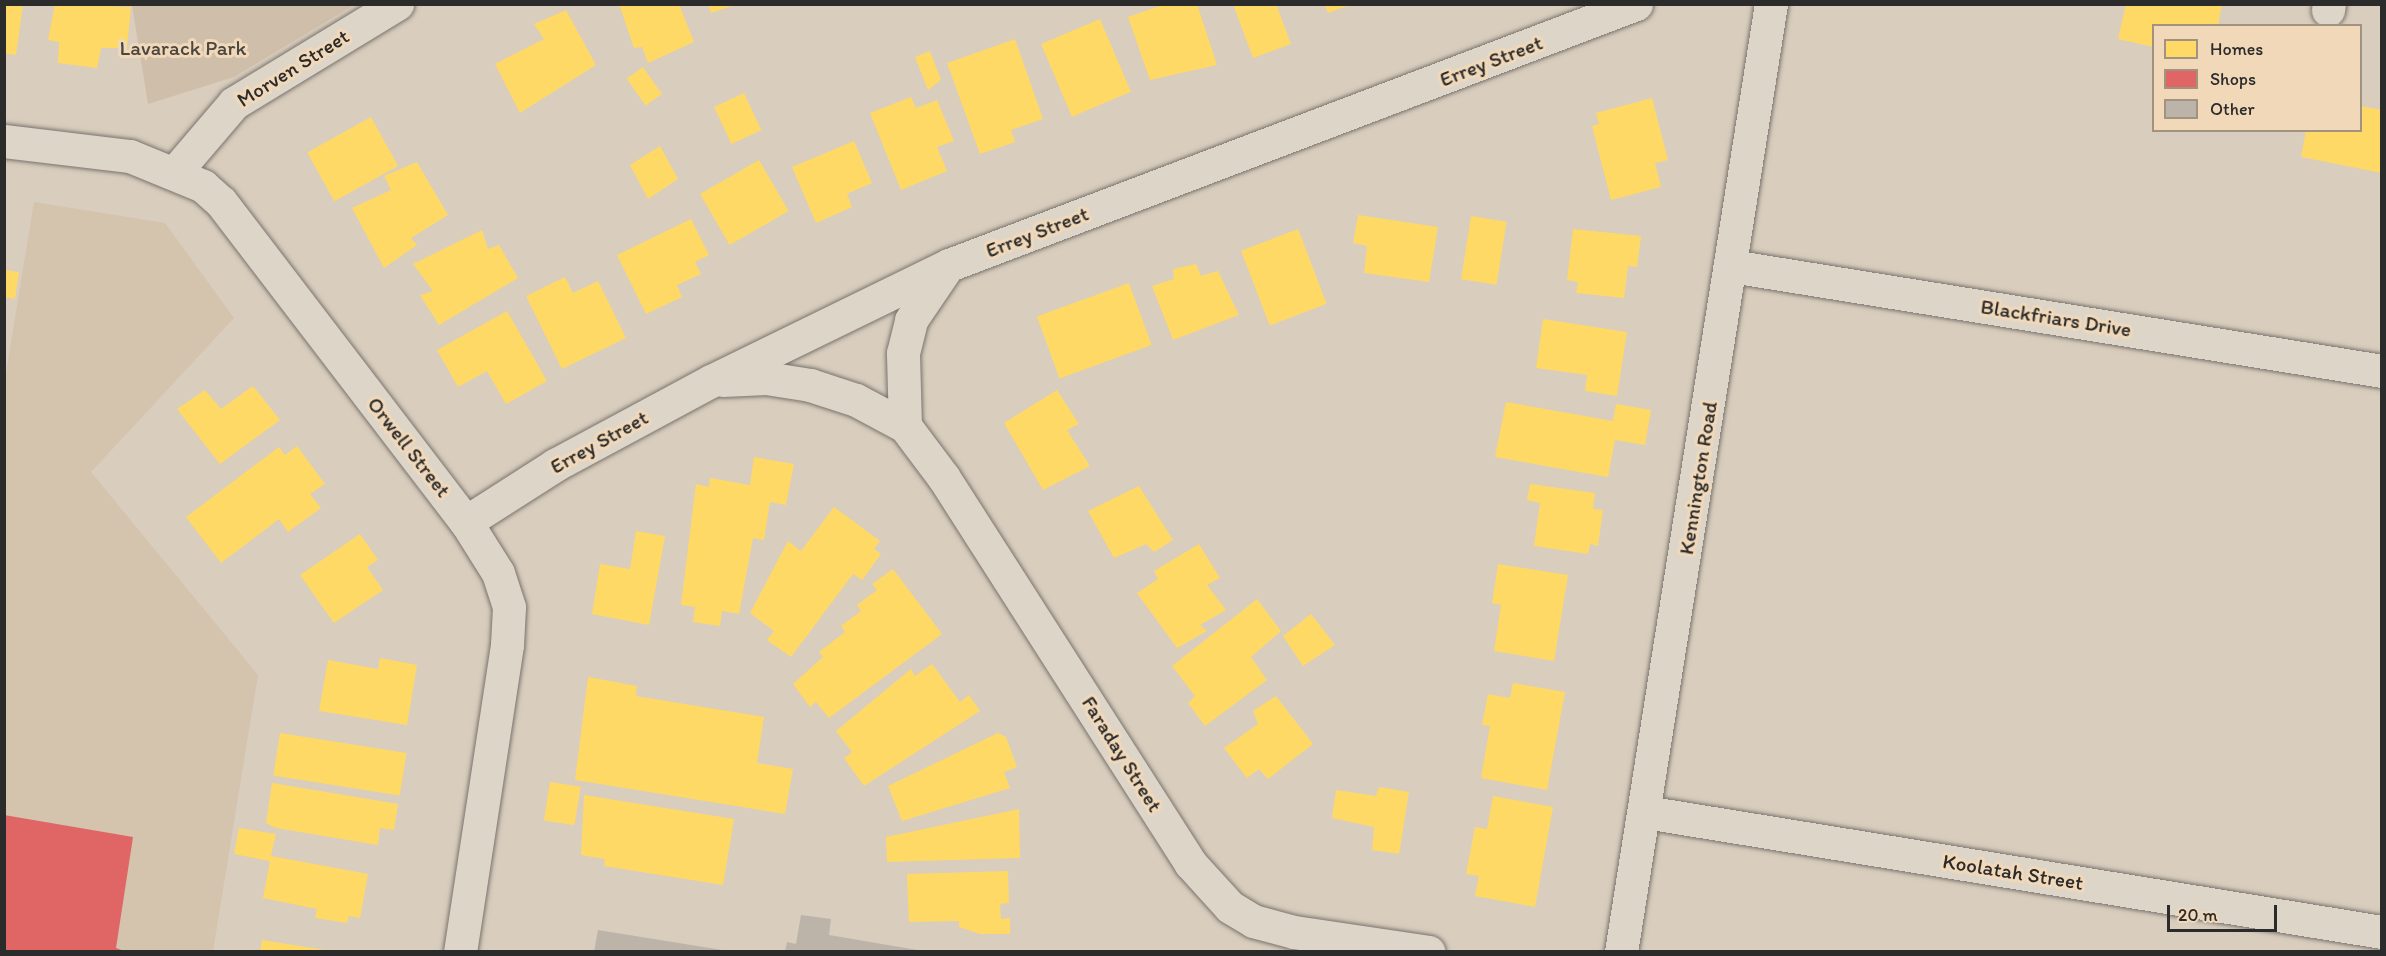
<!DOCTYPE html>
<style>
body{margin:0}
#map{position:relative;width:2386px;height:956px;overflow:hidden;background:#d9cdbd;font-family:Itim,sans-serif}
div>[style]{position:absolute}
.built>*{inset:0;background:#d4c3ad}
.green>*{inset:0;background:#cfbfaa}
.homes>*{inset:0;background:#ffd966;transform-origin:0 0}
.shops>*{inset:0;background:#e06666}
.building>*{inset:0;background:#bcb4a9}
.roads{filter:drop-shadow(0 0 2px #79746d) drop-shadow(0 0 2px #79746d)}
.minor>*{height:33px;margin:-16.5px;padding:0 16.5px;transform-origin:16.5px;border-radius:16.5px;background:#ded5c9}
span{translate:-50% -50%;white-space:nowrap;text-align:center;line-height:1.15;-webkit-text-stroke:6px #f1d8b9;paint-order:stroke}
.park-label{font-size:21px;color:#4a4641}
.street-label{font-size:21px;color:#2b2b2b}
.frame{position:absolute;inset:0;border:6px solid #2b2b2b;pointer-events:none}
.legend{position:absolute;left:2152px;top:24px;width:210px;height:108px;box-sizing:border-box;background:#f1d8b9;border:2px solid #a29380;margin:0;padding:8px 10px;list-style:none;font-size:18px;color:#2b2b2b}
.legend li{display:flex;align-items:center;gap:12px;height:30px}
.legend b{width:30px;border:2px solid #a29380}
.scale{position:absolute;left:2167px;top:905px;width:110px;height:27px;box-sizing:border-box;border:3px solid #2b2b2b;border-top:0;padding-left:8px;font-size:18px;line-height:21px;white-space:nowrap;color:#2b2b2b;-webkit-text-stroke:4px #f1d8b9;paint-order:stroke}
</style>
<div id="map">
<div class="built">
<div style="clip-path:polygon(34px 202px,165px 223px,234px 318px,91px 472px,258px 675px,213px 951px,5px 952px,4px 385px)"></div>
</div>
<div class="green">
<div style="clip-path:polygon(132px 5px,132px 4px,354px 5px,234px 77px,148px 104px)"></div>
</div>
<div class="homes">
<div style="clip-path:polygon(4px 4px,23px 4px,16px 55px,4px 53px)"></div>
<div style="clip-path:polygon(55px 4px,131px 7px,127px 48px,101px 48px,97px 68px,58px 63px,59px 42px,48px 40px)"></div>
<div style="clip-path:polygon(619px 4px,679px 4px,694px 42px,648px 63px,642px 47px,634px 48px)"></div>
<div style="clip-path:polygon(708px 4px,735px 4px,735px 5px,711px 13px)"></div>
<div style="clip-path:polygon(1165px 4px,1197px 4px,1217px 65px,1150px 80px,1128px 17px)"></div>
<div style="clip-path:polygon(1233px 4px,1276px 4px,1291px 44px,1253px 58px)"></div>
<div style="clip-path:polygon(1324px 4px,1350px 4px,1350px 5px,1328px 13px)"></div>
<div style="clip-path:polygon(2126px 4px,2222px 4px,2218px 26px,2154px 26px,2154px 47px,2118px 39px)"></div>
<div style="clip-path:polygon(566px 10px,596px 65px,520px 113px,495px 64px,544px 39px,534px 24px)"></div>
<div style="left:1100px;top:19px;width:79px;height:64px;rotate:67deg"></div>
<div style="clip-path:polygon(1015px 39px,1043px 119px,1011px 130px,1015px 142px,980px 154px,947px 63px)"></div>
<div style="clip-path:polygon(930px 51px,941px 80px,928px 90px,915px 57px)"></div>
<div style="left:643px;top:67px;width:33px;height:20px;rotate:55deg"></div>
<div style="left:744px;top:93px;width:41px;height:33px;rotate:65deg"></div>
<div style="clip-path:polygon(911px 97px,916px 108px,937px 100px,954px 141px,937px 147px,947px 171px,901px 190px,870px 113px)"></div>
<div style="clip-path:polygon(1652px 98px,1668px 160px,1655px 163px,1661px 187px,1611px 200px,1592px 126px,1599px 124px,1596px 113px)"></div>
<div style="clip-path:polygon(2360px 106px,2382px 110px,2382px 173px,2301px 157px,2306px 130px,2360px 130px)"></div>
<div style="left:371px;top:117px;width:56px;height:73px;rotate:61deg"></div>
<div style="clip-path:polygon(854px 141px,872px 183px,847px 194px,852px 207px,816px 223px,792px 167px)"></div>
<div style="clip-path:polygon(660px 146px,678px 179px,648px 199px,630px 165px)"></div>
<div style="left:759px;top:160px;width:59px;height:68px;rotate:60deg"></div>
<div style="clip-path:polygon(417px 162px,448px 215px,411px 238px,417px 245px,384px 268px,352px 208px,391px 190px,384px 176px)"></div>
<div style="clip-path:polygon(1358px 215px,1438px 227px,1429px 282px,1364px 273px,1367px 246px,1353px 243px)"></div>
<div style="left:1471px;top:216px;width:36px;height:64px;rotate:9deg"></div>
<div style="clip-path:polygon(691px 219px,709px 255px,695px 262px,701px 274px,677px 285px,682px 297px,646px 314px,617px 255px)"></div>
<div style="left:1298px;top:229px;width:80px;height:61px;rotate:69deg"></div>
<div style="clip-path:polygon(1573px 229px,1641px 236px,1637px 267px,1628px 266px,1624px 298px,1576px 293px,1578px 282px,1567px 280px)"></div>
<div style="clip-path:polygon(482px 230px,488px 249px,499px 245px,518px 278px,439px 325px,420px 295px,433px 291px,413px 264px)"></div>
<div style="clip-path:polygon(1196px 264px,1201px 276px,1218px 271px,1239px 315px,1173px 340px,1152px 286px,1174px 279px,1173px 269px)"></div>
<div style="clip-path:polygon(4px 270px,19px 272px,15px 299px,4px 297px)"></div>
<div style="clip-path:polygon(565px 277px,573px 293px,598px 281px,626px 338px,562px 369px,526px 296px)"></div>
<div style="left:1129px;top:283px;width:66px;height:98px;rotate:70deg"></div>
<div style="clip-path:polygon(507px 311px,547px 381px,506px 404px,487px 371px,458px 387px,437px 350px)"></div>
<div style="clip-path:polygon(1543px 319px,1627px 332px,1617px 396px,1585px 391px,1587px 375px,1536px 368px)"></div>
<div style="clip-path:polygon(253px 386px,280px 420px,220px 464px,177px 409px,205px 390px,221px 409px)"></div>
<div style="clip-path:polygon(1057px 390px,1079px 424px,1067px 430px,1090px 466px,1043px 490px,1004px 423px)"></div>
<div style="clip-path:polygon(1506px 402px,1613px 421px,1616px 404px,1651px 410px,1645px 445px,1615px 440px,1608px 477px,1495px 457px)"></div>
<div style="clip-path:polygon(297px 446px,325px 484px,310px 494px,321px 508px,288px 532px,279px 519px,221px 563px,186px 517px,279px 447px,285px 455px)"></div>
<div style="clip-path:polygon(754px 457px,794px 464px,786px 505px,770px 502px,764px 540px,753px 538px,739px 614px,722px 611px,720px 626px,693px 622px,695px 607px,681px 605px,696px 484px,709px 487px,710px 478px,750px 485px)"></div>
<div style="clip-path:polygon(1530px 484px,1595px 493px,1593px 509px,1603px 510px,1598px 546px,1590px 544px,1588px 554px,1534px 546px,1540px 503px,1527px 500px)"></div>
<div style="clip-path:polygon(1139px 486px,1173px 540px,1154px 552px,1146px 544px,1114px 558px,1088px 511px)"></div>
<div style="clip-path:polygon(834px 507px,880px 541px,874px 549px,881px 554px,862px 580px,853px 574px,791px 657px,767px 640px,774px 631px,750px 613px,788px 541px,801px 551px)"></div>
<div style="clip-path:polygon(636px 531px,665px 536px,649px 625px,592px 614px,600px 564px,630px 569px)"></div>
<div style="clip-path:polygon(360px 534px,378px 560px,367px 567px,383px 590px,334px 623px,300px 575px)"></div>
<div style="clip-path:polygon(1199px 544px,1220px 578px,1207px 585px,1226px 610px,1200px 625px,1207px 631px,1177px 648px,1137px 593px,1158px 579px,1154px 571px)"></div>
<div style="clip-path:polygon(1498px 564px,1568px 575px,1554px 661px,1494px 651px,1501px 605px,1492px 603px)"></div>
<div style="clip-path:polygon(893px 569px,942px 634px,829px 718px,816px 702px,810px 707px,793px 684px,823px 657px,819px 652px,845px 632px,841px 626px,861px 611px,857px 605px,877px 590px,872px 584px)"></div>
<div style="clip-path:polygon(1257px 599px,1281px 631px,1251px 657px,1267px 680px,1205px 726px,1188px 703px,1195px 696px,1172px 666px)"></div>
<div style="clip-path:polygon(1311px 614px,1335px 645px,1303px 666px,1283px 636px)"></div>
<div style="clip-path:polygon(380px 658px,417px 665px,407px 725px,319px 711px,328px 660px,378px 669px)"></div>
<div style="clip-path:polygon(932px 664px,960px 702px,969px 695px,980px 711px,864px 786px,844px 758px,852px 752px,836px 731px,911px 669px,915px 676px)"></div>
<div style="clip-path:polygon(588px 677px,637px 686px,636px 696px,764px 717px,757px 763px,793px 769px,785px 814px,575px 780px)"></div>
<div style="clip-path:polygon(1513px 683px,1565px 692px,1547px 790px,1481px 778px,1490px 726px,1482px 725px,1488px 694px,1510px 698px)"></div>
<div style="clip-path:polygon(1276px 696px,1313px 744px,1268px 779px,1259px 769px,1247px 778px,1224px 748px,1258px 724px,1253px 711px)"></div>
<div style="left:280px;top:733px;width:128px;height:43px;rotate:9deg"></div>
<div style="clip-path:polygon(998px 733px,1006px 737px,1017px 767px,1004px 772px,1010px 788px,902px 821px,888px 786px)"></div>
<div style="left:550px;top:782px;width:31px;height:39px;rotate:9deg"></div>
<div style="clip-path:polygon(272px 783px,398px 804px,394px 830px,380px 828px,378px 845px,276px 828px,266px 823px)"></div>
<div style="clip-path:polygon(1379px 787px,1409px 792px,1399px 854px,1372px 850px,1374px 827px,1332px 818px,1336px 790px,1376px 796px)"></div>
<div style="clip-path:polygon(584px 795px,734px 819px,723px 885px,604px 866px,605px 859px,581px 855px)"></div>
<div style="clip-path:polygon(1493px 796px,1553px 807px,1535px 907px,1475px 896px,1479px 876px,1466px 874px,1475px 827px,1487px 829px)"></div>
<div style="clip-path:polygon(1019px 809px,1020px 858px,887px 862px,886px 837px)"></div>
<div style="clip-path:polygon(239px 828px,276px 834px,271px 856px,368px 874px,360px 918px,349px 916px,347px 923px,315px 918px,317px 909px,263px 898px,270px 861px,234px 854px)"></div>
<div style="clip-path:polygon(1008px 871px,1009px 903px,1000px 904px,1001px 919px,1010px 918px,1010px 934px,980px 934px,959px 927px,959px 921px,909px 922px,907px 874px)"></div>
<div style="clip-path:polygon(262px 940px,325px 950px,325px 952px,260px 952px)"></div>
</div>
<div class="shops">
<div style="clip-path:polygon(4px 815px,133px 837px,116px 948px,127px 952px,4px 952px)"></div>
</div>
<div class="building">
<div style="clip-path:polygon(801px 915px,831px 919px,829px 935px,929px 952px,785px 952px,787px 942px,796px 944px)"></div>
<div style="clip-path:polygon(598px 930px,722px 950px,722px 952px,594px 952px)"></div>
</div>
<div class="roads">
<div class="minor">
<div style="left:2328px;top:10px;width:6px;rotate:-81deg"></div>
<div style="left:4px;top:141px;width:127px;rotate:6.8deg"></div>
<div style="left:130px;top:156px;width:79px;rotate:22.3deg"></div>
<div style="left:203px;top:186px;width:24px;rotate:42deg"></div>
<div style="left:221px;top:202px;width:403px;rotate:52.6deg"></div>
<div style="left:466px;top:522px;width:60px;rotate:57.9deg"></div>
<div style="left:498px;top:573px;width:36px;rotate:72deg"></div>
<div style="left:509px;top:607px;width:38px;rotate:93deg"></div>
<div style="left:507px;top:645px;width:311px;rotate:98.7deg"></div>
<div style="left:176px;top:171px;width:89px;rotate:-49.5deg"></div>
<div style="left:234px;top:103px;width:191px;rotate:-31.3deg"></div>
<div style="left:1731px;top:266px;width:659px;rotate:9.16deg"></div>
<div style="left:723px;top:380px;width:43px;rotate:-2.7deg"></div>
<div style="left:766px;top:378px;width:45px;rotate:9deg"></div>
<div style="left:810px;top:385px;width:48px;rotate:18.1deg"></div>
<div style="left:856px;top:400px;width:55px;rotate:28deg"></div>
<div style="left:905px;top:426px;width:65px;rotate:53.1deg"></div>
<div style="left:944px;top:478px;width:457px;rotate:57.4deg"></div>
<div style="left:1190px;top:863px;width:59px;rotate:47.7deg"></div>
<div style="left:1230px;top:907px;width:27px;rotate:31deg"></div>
<div style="left:1253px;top:921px;width:42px;rotate:15deg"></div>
<div style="left:1294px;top:932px;width:136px;rotate:8.4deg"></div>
<div style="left:905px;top:426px;width:73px;rotate:-91.6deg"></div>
<div style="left:903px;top:353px;width:34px;rotate:-76deg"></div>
<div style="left:911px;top:320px;width:64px;rotate:-55.8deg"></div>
<div style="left:466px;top:522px;width:106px;rotate:-32.6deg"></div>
<div style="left:555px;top:465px;width:177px;rotate:-28.3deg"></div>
<div style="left:711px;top:381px;width:265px;rotate:-26deg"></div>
<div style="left:949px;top:265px;width:735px;rotate:-20.8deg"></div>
<div style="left:1645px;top:812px;width:747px;rotate:9.25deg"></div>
<div style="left:1621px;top:952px;width:960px;rotate:-81.01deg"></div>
</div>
</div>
<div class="park-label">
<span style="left:183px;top:48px">Lavarack Park</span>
</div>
<div class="street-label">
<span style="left:1491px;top:61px;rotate:-21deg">Errey Street</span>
<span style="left:293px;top:68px;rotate:-32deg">Morven Street</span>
<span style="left:1037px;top:232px;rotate:-21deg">Errey Street</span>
<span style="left:2056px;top:318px;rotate:9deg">Blackfriars Drive</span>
<span style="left:599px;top:442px;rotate:-29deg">Errey Street</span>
<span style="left:409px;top:447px;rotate:52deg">Orwell Street</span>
<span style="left:1698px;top:478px;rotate:-81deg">Kennington Road</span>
<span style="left:1122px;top:754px;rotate:58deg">Faraday Street</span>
<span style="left:2013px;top:872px;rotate:9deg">Koolatah Street</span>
</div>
<div class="frame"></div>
<ul class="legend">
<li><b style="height:16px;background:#ffd966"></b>Homes</li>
<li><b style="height:16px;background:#e06666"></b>Shops</li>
<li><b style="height:16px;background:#bcb4a9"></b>Other</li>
</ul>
<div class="scale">20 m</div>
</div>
